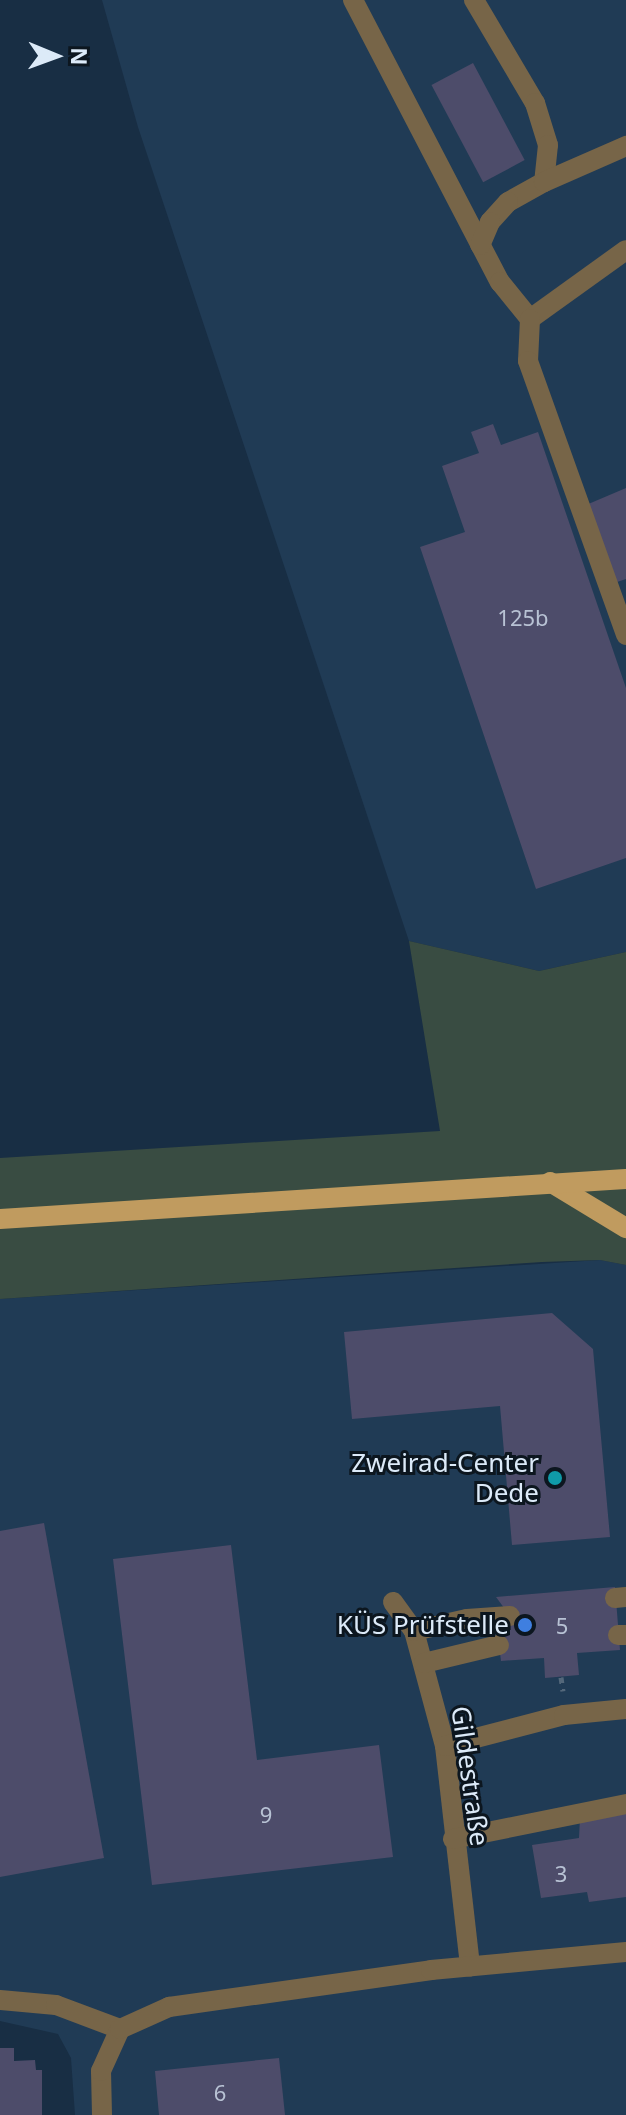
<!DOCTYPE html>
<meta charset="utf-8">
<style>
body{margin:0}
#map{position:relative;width:626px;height:2115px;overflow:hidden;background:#182e44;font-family:"Noto Sans",sans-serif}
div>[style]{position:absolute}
.built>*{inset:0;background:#203b55}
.green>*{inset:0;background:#394c42}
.building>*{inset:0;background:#4d4c6a;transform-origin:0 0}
.path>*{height:5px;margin-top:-2.5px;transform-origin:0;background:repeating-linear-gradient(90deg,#53677a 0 6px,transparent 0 12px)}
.minor>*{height:20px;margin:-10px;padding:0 10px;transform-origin:10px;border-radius:10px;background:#776548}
.major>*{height:20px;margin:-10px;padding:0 10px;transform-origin:10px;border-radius:10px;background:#c09b5f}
.dots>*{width:22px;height:22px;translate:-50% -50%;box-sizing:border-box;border:4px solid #0c161f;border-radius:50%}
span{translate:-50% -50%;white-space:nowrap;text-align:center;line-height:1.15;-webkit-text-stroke:6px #0c161f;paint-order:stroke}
.number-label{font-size:22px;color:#b8c2d4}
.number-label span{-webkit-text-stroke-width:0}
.poi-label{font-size:26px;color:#dceaf8}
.right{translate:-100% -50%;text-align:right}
.street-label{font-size:26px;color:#dceaf8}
.north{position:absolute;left:16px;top:16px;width:80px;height:80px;-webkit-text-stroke:6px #0c161f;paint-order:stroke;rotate:91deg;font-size:22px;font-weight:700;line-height:32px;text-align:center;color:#dceaf8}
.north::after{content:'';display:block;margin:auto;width:28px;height:36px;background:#dceaf8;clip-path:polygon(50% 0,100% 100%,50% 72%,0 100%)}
</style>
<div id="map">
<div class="built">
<div style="clip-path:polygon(102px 0,626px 0,626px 952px,539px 971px,409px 941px,138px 127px)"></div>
<div style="clip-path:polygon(600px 1260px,626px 1265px,626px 2115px,75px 2115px,71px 2058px,58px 2034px,0 2021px,0 1299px)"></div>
</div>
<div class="green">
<div style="clip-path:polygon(409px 941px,539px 971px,626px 952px,626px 1265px,600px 1260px,542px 1262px,0 1299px,0 1158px,440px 1131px)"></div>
</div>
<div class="building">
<div style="left:473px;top:63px;width:110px;height:47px;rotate:62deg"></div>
<div style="clip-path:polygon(493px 424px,501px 445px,538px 432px,626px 688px,626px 858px,536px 889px,420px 547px,465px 532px,442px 466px,479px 453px,471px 432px)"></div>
<div style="clip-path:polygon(626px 488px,626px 579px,614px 583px,586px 505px)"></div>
<div style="clip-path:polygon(552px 1313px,593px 1349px,610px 1537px,512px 1545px,500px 1406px,352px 1419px,344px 1332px)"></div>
<div style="clip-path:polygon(44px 1523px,104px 1858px,0 1877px,0 1531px)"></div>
<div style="clip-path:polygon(231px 1545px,257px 1760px,379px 1745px,393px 1857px,152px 1885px,113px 1559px)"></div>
<div style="clip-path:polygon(615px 1587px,620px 1650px,577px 1653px,579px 1675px,545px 1678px,544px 1658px,501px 1661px,499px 1645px,510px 1616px,496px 1597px)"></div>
<div style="clip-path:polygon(626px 1810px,626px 1897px,589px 1902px,587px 1892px,541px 1898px,532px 1845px,579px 1838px,580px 1818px)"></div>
<div style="clip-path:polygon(0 2048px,14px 2048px,14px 2061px,35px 2060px,36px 2070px,42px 2070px,42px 2115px,0 2115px)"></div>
<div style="clip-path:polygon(279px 2058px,285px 2115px,159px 2115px,155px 2071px)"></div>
</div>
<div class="path">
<div style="left:561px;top:1677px;width:14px;rotate:82deg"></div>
</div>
<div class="minor">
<div style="left:353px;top:0;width:318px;rotate:62.5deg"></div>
<div style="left:500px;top:282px;width:48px;rotate:51deg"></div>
<div style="left:530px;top:319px;width:118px;rotate:-35.7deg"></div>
<div style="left:474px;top:0;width:120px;rotate:59.4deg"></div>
<div style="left:535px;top:103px;width:44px;rotate:72.8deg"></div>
<div style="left:548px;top:145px;width:37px;rotate:96deg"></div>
<div style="left:544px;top:182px;width:41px;rotate:150.9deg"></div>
<div style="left:508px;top:202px;width:27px;rotate:132deg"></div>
<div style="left:490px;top:222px;width:25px;rotate:113deg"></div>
<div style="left:544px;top:182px;width:90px;rotate:-23.7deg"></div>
<div style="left:530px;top:319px;width:42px;rotate:92.7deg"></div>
<div style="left:528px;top:361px;width:291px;rotate:70.3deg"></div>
<div style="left:615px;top:1598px;width:11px;rotate:-5deg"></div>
<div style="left:393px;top:1602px;width:36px;rotate:54deg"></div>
<div style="left:414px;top:1631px;width:119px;rotate:74.9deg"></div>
<div style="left:445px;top:1746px;width:222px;rotate:83.5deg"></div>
<div style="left:414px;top:1631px;width:54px;rotate:-12.8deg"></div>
<div style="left:467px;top:1619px;width:43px;rotate:-4deg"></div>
<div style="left:618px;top:1635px;width:8px"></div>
<div style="left:424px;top:1663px;width:77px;rotate:-13.5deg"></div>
<div style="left:445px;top:1746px;width:123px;rotate:-14.6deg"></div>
<div style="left:564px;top:1715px;width:62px;rotate:-5.5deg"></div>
<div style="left:453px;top:1839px;width:177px;rotate:-11.4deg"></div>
<div style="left:0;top:2000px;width:56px;rotate:5.1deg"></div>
<div style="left:56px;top:2005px;width:68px;rotate:20.6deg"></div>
<div style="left:102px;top:2115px;width:44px;rotate:-91.3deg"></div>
<div style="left:101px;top:2071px;width:46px;rotate:-65.7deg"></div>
<div style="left:120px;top:2029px;width:54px;rotate:-24.2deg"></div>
<div style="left:169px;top:2007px;width:265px;rotate:-8deg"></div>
<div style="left:431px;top:1970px;width:196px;rotate:-5.3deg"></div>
</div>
<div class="major">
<div style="left:550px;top:1182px;width:89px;rotate:31.2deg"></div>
<div style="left:0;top:1219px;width:627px;rotate:-3.66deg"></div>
</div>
<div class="dots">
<div style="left:555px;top:1478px;background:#0f9aa8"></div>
<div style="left:525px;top:1625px;background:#3f7fe0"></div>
</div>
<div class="number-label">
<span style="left:523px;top:618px">125b</span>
<span style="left:562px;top:1626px">5</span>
<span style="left:266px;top:1815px">9</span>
<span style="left:561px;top:1874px">3</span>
<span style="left:220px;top:2093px">6</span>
</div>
<div class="poi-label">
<span class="right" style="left:539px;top:1478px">Zweirad-Center<br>Dede</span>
<span class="right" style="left:509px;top:1625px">KÜS Prüfstelle</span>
</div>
<div class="street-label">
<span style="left:470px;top:1776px;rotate:82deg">Gildestraße</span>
</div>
<div class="north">N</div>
</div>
